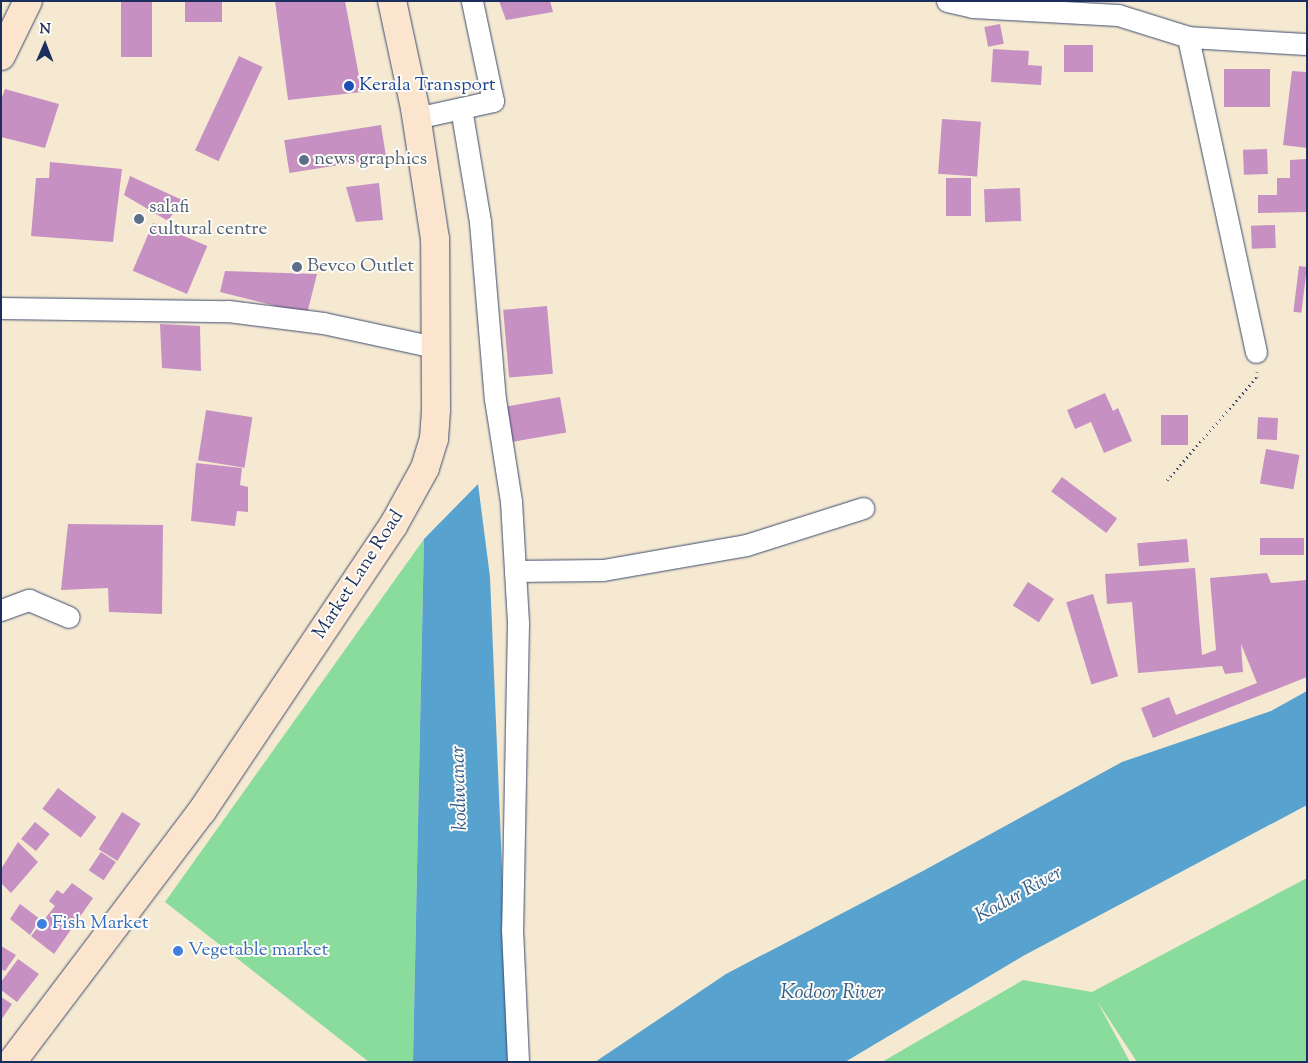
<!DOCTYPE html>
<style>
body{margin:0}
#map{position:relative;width:1308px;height:1063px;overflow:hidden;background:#f5e9d2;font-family:"Sorts Mill Goudy",serif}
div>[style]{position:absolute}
.green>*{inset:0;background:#8adc9d}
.water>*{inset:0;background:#57a2cf}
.building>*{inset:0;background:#c691c2;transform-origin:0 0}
.path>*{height:3px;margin-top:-1.5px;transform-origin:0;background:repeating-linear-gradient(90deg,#3c4b6f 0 1px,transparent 0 5px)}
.roads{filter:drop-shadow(0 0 1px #3c4b6f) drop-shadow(0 0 1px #3c4b6f)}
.street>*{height:21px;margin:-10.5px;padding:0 10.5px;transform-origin:10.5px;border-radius:10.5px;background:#fff}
.secondary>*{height:28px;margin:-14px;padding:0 14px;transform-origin:14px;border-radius:14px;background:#fce5cf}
.dots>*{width:14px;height:14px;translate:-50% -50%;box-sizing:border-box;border:2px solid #fdfcf7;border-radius:50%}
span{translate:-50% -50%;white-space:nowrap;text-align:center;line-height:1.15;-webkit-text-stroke:4px #fdfcf7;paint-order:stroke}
.transit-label{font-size:19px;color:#164399}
.left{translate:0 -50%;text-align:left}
.service-label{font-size:19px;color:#4e5e75}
.street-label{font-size:19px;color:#1b2f5e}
.shop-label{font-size:19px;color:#366cbe}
.water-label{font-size:20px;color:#335d8b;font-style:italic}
.frame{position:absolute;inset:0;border:2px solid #1b2f5e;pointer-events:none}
.north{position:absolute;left:20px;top:20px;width:50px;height:50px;-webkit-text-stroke:4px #fdfcf7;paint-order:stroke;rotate:1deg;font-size:14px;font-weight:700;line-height:20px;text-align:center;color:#1b2f5e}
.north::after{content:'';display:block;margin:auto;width:18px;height:22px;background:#1b2f5e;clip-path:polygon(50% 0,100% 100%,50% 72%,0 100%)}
</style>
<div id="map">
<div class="green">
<div style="clip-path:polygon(424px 539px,413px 1062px,369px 1062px,165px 902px)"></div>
<div style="clip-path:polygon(1307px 878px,1307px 1062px,1137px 1062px,1097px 1001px,1130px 1062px,882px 1062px,1023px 980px,1092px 992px)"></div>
</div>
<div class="water">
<div style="clip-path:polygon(478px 484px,490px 577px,510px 1062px,413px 1062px,424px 539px)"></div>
<div style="clip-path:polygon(1307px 691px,1307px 805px,1023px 956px,845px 1062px,595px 1062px,726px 974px,921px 872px,1122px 762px,1271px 711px)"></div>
</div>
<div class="building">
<div style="left:121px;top:1px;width:31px;height:56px"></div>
<div style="left:185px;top:1px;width:37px;height:21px"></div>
<div style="clip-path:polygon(275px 1px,345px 1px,362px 92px,288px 100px)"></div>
<div style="clip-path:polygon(499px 1px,550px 1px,553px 12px,506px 20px)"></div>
<div style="left:1000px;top:24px;width:20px;height:16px;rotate:79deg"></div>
<div style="left:1064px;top:45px;width:29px;height:27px"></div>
<div style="clip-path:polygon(993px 49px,1029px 51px,1028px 65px,1042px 66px,1041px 85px,991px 82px)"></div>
<div style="left:239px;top:56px;width:26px;height:104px;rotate:25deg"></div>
<div style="left:1224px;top:69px;width:46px;height:38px"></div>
<div style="clip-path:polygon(1292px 71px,1307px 72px,1307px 148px,1283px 145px)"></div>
<div style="clip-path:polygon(5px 89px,59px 104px,45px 148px,1px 137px,1px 100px)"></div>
<div style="left:942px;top:119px;width:39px;height:55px;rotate:4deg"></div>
<div style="left:381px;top:125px;width:33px;height:98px;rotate:81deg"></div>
<div style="left:1267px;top:149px;width:25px;height:24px;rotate:88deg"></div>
<div style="clip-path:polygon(1307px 159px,1307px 212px,1258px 213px,1258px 195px,1277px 195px,1277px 178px,1290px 178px,1290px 160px)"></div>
<div style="clip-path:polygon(50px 162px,122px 169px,113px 242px,31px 236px,36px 178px,49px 178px)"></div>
<div style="clip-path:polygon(130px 176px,182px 200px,168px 221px,124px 195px)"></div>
<div style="left:946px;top:178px;width:25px;height:38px"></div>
<div style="clip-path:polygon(379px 183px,383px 220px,356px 222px,346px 187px)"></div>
<div style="left:1020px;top:188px;width:33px;height:36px;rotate:88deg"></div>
<div style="left:153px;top:223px;width:59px;height:52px;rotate:23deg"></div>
<div style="left:1275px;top:225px;width:23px;height:24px;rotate:88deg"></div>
<div style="left:1299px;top:266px;width:8px;height:46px;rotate:7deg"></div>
<div style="clip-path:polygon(225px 271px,317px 274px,307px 314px,220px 292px)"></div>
<div style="left:547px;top:306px;width:68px;height:44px;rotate:85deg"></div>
<div style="clip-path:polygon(160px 324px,200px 326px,201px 371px,162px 368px)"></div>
<div style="clip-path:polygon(1105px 393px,1113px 411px,1118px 408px,1132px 441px,1104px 453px,1091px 422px,1075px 429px,1067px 410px)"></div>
<div style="left:560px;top:397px;width:36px;height:57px;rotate:80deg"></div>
<div style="left:206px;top:410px;width:47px;height:51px;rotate:9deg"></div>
<div style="left:1161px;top:415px;width:27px;height:30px"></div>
<div style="left:1258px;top:417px;width:20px;height:22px;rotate:3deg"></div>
<div style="left:1266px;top:449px;width:34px;height:35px;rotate:10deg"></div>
<div style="clip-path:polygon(196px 463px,242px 468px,240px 485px,248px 487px,248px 512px,237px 511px,235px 526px,191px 521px)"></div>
<div style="left:1062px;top:477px;width:69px;height:18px;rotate:37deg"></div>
<div style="clip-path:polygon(68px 524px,163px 525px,162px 614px,109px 612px,108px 588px,61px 590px)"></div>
<div style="left:1260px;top:538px;width:44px;height:17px"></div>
<div style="left:1187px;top:539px;width:23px;height:50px;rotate:85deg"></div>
<div style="clip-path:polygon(1195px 568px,1202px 655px,1216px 650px,1210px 578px,1267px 573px,1271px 583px,1307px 580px,1307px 677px,1153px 738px,1141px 708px,1169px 697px,1176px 715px,1257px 683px,1241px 644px,1243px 672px,1225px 674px,1222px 666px,1138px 673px,1132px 602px,1107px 604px,1105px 574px)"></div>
<div style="left:1028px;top:582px;width:31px;height:28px;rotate:33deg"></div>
<div style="left:1093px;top:594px;width:86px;height:28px;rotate:73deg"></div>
<div style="left:58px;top:788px;width:48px;height:26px;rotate:37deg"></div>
<div style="left:122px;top:812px;width:22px;height:44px;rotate:32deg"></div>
<div style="left:35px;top:822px;width:19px;height:22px;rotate:39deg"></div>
<div style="clip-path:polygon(18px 842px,38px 862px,11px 893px,1px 883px,1px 869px)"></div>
<div style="left:101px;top:852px;width:18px;height:22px;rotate:34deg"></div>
<div style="clip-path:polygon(72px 883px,93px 898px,54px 954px,31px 936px,55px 906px,49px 901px,57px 890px,63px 894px)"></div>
<div style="clip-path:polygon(20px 904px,40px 919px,30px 935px,10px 919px)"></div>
<div style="clip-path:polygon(1px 946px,16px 955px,5px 971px,1px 969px)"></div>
<div style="clip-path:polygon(18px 959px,39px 974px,17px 1002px,1px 990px,1px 982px)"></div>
<div style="clip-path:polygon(1px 997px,12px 1004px,1px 1020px)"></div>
</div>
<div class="path">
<div style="left:1167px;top:480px;width:137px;rotate:-48.9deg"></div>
<div style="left:1257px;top:377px;width:5px;rotate:-90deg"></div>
</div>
<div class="roads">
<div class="street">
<div style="left:947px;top:1px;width:27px;rotate:13deg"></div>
<div style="left:973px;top:7px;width:145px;rotate:3.2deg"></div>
<div style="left:1118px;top:15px;width:73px;rotate:17.4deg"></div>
<div style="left:461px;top:108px;width:116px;rotate:80.5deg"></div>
<div style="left:480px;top:222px;width:178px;rotate:85.2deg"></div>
<div style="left:495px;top:399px;width:103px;rotate:81.1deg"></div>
<div style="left:511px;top:501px;width:122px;rotate:86.7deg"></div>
<div style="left:518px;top:623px;width:306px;rotate:91.1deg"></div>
<div style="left:512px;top:929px;width:133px;rotate:87.4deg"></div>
<div style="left:416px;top:118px;width:79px;rotate:-12.4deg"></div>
<div style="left:493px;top:101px;width:102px;rotate:-101.9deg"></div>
<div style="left:1px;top:308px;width:227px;rotate:0.8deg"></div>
<div style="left:228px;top:311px;width:96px;rotate:7.2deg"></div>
<div style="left:323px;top:323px;width:114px;rotate:12.2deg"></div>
<div style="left:1256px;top:352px;width:322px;rotate:-102.2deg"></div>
<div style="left:1188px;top:37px;width:119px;rotate:3.4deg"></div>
<div style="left:515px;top:571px;width:88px;rotate:-0.7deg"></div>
<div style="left:603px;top:570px;width:145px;rotate:-9.9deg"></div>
<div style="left:746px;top:545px;width:123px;rotate:-17.5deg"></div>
<div style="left:1px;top:610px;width:30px;rotate:-20deg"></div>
<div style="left:29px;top:600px;width:43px;rotate:23deg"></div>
</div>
<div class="secondary">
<div style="left:1px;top:56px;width:61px;rotate:-63.9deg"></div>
<div style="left:12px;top:1062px;width:315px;rotate:-52.9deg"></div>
<div style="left:202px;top:811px;width:343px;rotate:-56.2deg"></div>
<div style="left:393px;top:526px;width:66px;rotate:-61.1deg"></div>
<div style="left:425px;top:468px;width:30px;rotate:-73deg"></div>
<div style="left:434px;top:439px;width:30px;rotate:-86deg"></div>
<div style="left:436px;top:409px;width:170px;rotate:-90.3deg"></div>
<div style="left:435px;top:239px;width:133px;rotate:-98.7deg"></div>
<div style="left:415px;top:108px;width:109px;rotate:-102.1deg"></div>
</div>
</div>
<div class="dots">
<div style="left:349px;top:86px;background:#1a4fb4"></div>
<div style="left:304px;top:160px;background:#5c6f8a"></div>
<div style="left:139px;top:219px;background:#5c6f8a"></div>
<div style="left:297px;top:267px;background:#5c6f8a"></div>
<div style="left:42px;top:924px;background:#3f7fe0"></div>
<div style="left:178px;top:951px;background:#3f7fe0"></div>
</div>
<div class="transit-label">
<span class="left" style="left:359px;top:86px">Kerala Transport</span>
</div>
<div class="service-label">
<span class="left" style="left:314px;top:160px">news graphics</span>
<span class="left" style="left:149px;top:219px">salafi<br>cultural centre</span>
<span class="left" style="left:307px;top:267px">Bevco Outlet</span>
</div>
<div class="street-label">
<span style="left:359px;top:575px;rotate:-57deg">Market Lane Road</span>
</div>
<div class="shop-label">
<span class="left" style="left:52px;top:924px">Fish Market</span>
<span class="left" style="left:188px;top:951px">Vegetable market</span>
</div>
<div class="water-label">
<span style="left:460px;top:788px;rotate:-92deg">koduvanar</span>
<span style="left:1019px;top:895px;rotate:-29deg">Kodur River</span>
<span style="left:832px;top:993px">Kodoor River</span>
</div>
<div class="frame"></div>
<div class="north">N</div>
</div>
